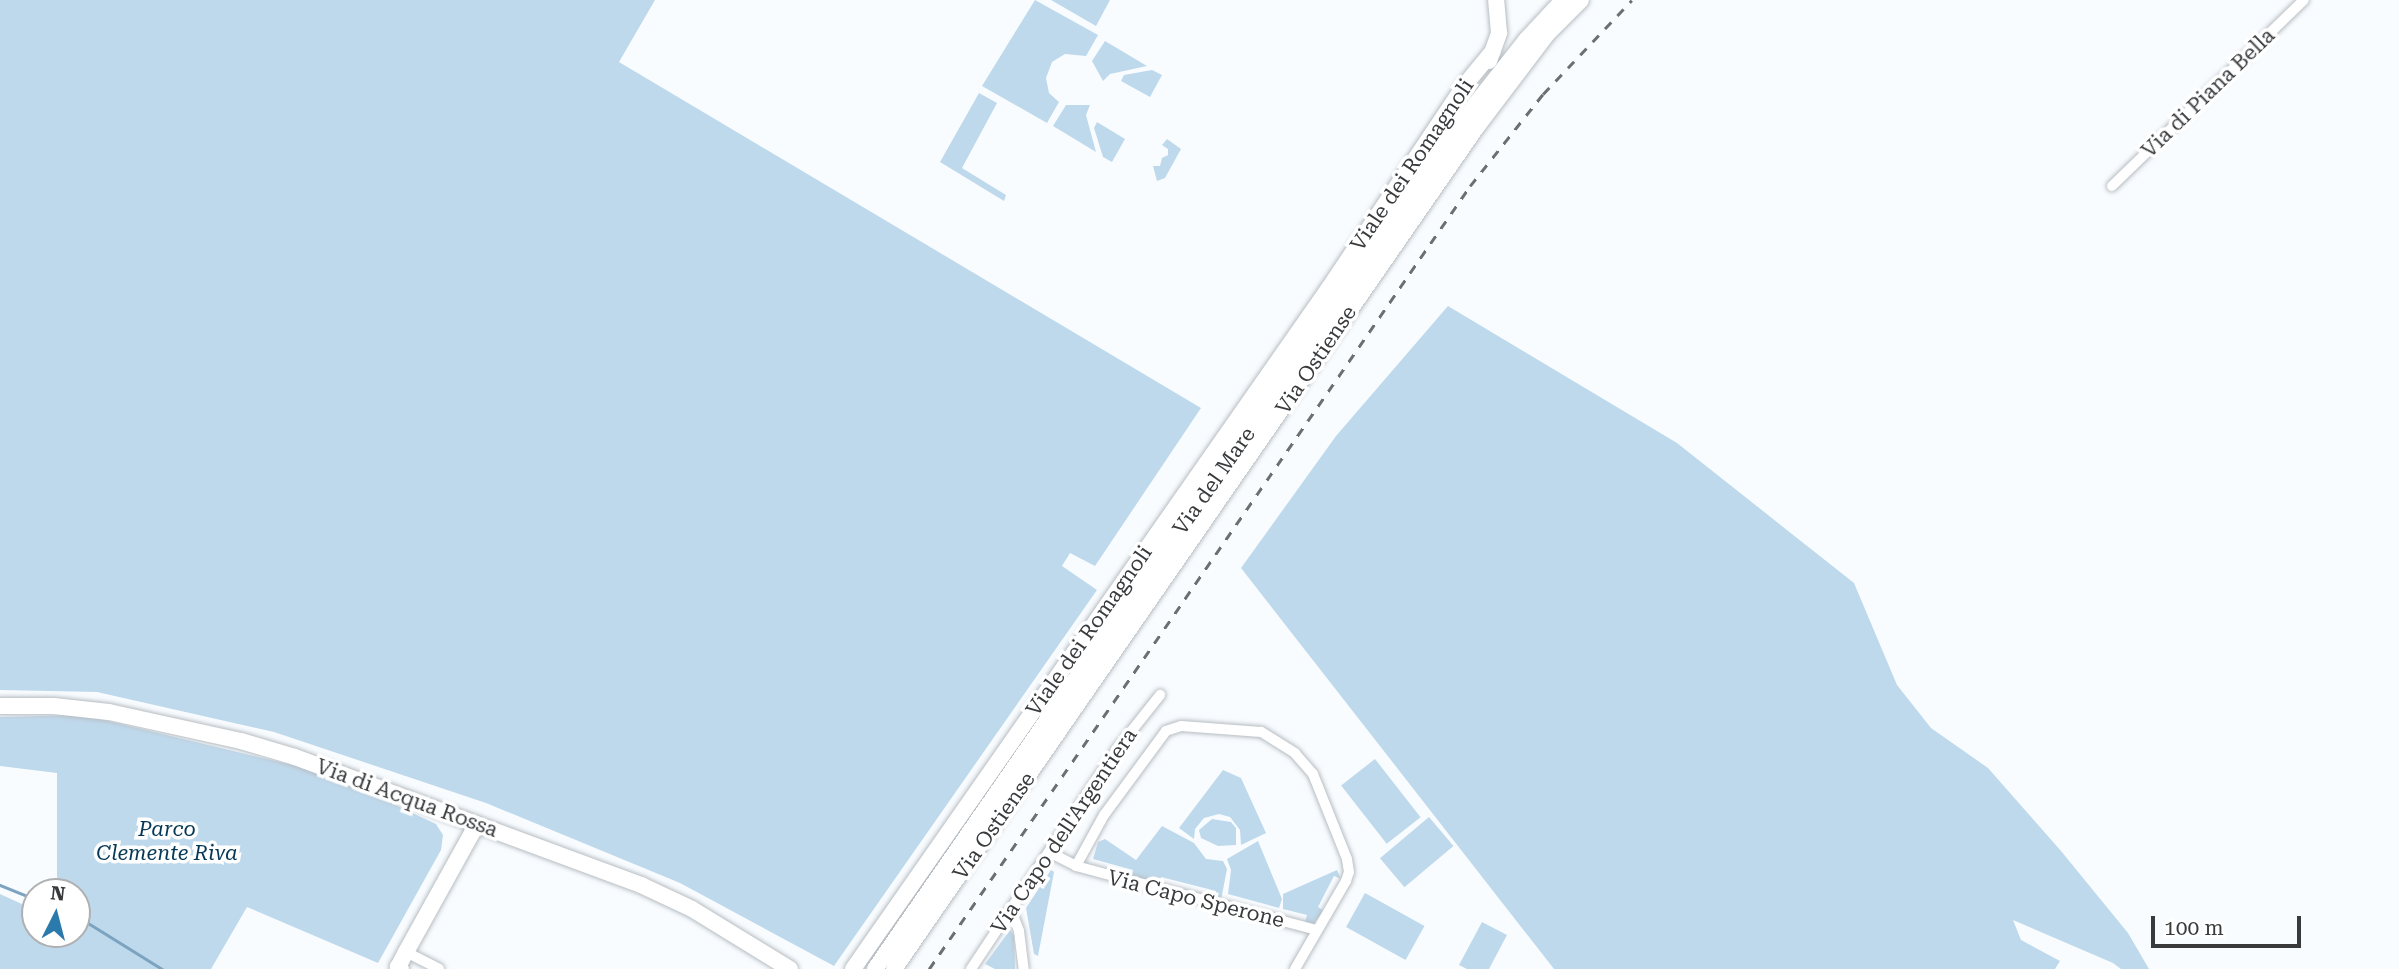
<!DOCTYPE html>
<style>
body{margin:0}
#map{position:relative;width:2399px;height:969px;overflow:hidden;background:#f8fcff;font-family:"Roboto Serif",serif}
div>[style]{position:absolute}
.green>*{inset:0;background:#bfd9ec;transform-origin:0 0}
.stream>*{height:2.5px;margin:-1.25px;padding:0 1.25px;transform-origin:1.25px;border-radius:1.25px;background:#7ca4c1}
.roads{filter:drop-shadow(0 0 2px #b7bdc2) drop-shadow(0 0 2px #b7bdc2)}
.street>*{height:10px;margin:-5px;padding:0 5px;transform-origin:5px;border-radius:5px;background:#fff}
.secondary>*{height:16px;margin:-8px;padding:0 8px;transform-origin:8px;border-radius:8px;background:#fff}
.rail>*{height:2.5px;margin-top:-1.25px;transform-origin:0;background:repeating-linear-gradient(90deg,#6c6e70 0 9px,transparent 0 18px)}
span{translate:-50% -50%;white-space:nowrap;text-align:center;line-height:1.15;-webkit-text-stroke:7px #fff;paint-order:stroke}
.street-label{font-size:21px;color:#383a3c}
.park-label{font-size:21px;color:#043856;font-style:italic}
.north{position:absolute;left:21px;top:878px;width:70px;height:70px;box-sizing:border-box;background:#fff;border:2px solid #afb0b1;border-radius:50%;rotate:6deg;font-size:19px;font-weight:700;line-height:28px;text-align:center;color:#383a3c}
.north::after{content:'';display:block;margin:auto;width:24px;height:32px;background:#2b7aac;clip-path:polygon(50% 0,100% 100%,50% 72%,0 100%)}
.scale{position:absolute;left:2151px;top:916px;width:150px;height:32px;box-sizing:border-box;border:4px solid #383a3c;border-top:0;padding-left:9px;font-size:21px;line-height:24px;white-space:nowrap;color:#383a3c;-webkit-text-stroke:5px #fff;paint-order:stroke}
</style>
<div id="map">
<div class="green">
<div style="clip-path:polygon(0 0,655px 0,619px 62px,1201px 408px,1095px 566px,1070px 553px,1062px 566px,1097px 590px,834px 966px,680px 883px,486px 803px,274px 732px,97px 692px,0 690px)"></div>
<div style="clip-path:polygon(1035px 0,1098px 35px,1086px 56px,1065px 54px,1052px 62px,1046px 78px,1049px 93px,1059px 102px,1047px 123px,982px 86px)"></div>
<div style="clip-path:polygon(1051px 0,1110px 0,1096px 26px)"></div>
<div style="clip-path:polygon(1105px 41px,1147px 66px,1110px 74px,1103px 81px,1092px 61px)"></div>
<div style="clip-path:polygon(1152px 70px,1162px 75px,1150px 97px,1121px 81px,1124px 75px)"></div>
<div style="clip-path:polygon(979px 93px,997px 103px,962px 168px,1006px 195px,1004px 201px,940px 162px)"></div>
<div style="clip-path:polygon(1066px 105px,1090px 105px,1086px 115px,1096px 152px,1053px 126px)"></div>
<div style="clip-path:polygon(1097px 122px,1125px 139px,1112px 162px,1103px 157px,1094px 128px)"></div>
<div style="clip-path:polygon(1167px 139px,1181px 149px,1165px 178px,1157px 181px,1153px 166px,1160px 166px,1162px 158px,1168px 155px,1168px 149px,1162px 145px)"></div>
<div style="clip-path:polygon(1448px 306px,1677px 443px,1854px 583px,1897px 685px,1931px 728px,1988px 768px,2061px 851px,2128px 933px,2149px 969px,2121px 969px,2113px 963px,2013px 920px,2021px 940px,2060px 961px,2055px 969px,1554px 969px,1241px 568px,1336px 436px)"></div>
<div style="clip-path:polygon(83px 715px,296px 766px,376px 796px,436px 824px,443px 835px,441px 850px,378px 963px,247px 907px,211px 969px,0 969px,0 894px,35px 910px,35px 934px,77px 934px,77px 892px,57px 892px,57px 773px,0 766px,0 717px)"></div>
<div style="left:1375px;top:759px;width:74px;height:43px;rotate:52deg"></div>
<div style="clip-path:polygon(1223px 770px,1241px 778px,1266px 833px,1241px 845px,1240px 830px,1230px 817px,1219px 814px,1204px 818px,1195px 829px,1194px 839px,1179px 828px)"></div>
<div style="left:1429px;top:817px;width:38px;height:64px;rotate:50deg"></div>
<div style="clip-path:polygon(1212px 819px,1231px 822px,1236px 828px,1236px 845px,1218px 846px,1201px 838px,1199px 830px)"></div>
<div style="clip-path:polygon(1162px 826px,1194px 843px,1206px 859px,1223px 861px,1227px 869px,1221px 900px,1215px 899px,1216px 891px,1161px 877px,1159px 885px,1132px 877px,1133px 870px,1093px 859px,1098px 842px,1105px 839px,1136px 860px)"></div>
<div style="clip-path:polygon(1258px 841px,1282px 899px,1279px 908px,1228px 894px,1231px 870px,1227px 859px)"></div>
<div style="clip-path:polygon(1051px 870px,1054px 872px,1038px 956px,1034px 954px,1026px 908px)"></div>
<div style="clip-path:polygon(1337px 870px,1341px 879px,1334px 876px,1318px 907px,1324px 911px,1313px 924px,1305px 922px,1307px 915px,1283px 909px,1283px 894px)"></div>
<div style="left:1365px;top:893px;width:68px;height:39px;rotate:29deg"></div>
<div style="clip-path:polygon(1482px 922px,1507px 935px,1489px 969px,1467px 969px,1459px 965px)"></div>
<div style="clip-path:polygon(1010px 930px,1014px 936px,1015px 969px,995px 969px,985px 964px)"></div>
</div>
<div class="stream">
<div style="left:0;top:885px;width:38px;rotate:22deg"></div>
<div style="left:77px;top:916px;width:100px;rotate:31.9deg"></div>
</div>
<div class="roads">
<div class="street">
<div style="left:2112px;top:186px;width:267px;rotate:-44.1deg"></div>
<div style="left:1049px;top:852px;width:30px;rotate:27deg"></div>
<div style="left:1011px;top:910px;width:22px;rotate:69deg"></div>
<div style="left:1019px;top:931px;width:38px;rotate:83deg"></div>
<div style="left:406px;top:952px;width:37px;rotate:27deg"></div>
<div style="left:971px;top:969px;width:265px;rotate:-56.4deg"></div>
<div style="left:1118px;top:748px;width:68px;rotate:-51.6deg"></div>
<div style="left:1295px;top:969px;width:102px;rotate:-59.9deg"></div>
<div style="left:1346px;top:881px;width:9px;rotate:-72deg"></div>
<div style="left:1349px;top:872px;width:13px;rotate:-99deg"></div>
<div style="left:1347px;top:859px;width:92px;rotate:-111.8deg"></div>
<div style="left:1313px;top:774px;width:28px;rotate:-131deg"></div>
<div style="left:1295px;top:753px;width:40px;rotate:-148deg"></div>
<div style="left:1261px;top:732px;width:80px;rotate:-175.7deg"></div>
<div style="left:1181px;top:726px;width:16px;rotate:162deg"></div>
<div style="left:1166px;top:731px;width:104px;rotate:126.4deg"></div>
<div style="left:1104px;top:815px;width:58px;rotate:118.8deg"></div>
<div style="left:1076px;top:866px;width:249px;rotate:14.9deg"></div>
</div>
<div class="secondary">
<div style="left:1489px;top:61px;width:30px;rotate:-70deg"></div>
<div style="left:1499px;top:33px;width:33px;rotate:-95deg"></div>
<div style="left:0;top:706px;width:54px"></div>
<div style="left:54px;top:706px;width:55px;rotate:6.2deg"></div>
<div style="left:109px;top:712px;width:135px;rotate:12.4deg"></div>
<div style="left:241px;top:741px;width:56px;rotate:16.5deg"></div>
<div style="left:295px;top:757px;width:369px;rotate:20.3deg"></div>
<div style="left:641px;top:885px;width:56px;rotate:25.2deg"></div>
<div style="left:692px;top:909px;width:115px;rotate:31.5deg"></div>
<div style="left:401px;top:969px;width:4px;rotate:-146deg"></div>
<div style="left:398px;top:967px;width:17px;rotate:-62deg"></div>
<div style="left:406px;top:952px;width:146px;rotate:-61deg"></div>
<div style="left:853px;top:969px;width:831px;rotate:-55.05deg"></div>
<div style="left:1329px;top:288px;width:243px;rotate:-56.2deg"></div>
<div style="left:1464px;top:86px;width:45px;rotate:-50.4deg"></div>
<div style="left:875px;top:969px;width:1021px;rotate:-55.33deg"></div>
<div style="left:1456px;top:129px;width:113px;rotate:-51.8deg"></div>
<div style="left:1526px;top:40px;width:54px;rotate:-47.2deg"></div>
<div style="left:894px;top:969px;width:1023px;rotate:-55.32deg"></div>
<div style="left:1476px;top:128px;width:118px;rotate:-52.9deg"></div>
<div style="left:1547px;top:34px;width:48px;rotate:-45deg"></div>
</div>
</div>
<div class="rail">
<div style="left:929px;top:969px;width:952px;rotate:-55.36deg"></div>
<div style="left:1470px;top:186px;width:117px;rotate:-51.6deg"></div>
<div style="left:1543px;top:94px;width:129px;rotate:-46.6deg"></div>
</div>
<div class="street-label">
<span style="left:2208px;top:93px;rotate:-44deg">Via di Piana Bella</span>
<span style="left:1412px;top:165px;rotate:-56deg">Viale dei Romagnoli</span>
<span style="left:1316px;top:360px;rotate:-56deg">Via Ostiense</span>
<span style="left:1214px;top:481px;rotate:-55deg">Via del Mare</span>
<span style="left:1089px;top:631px;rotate:-55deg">Viale dei Romagnoli</span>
<span style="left:407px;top:798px;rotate:20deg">Via di Acqua Rossa</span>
<span style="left:994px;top:826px;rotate:-55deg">Via Ostiense</span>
<span style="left:1064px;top:831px;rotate:-56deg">Via Capo dell'Argentiera</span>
<span style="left:1196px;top:899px;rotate:14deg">Via Capo Sperone</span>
</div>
<div class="park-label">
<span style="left:167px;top:841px">Parco<br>Clemente Riva</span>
</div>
<div class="north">N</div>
<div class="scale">100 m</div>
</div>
